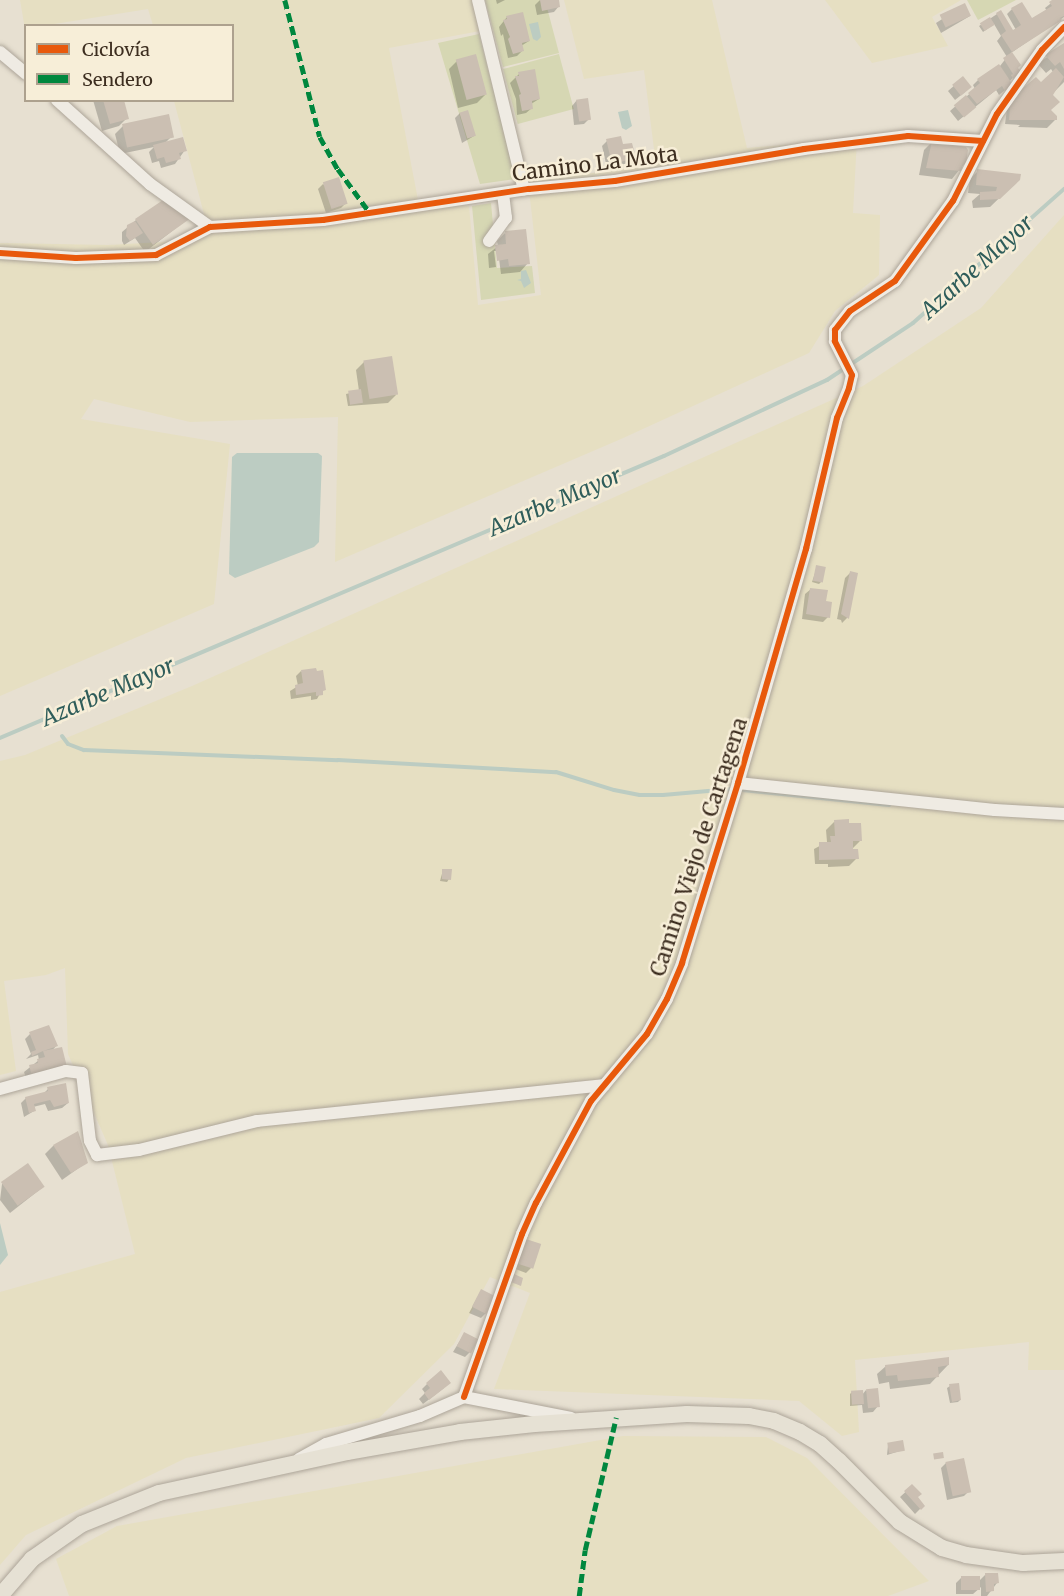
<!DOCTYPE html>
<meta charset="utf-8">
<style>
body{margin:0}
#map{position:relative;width:1064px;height:1596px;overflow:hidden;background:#e7e0d1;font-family:Merriweather,serif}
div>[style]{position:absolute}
.farmland>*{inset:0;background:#e6dfc2}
.green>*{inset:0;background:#d6d7b3;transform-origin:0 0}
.water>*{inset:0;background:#bcccc2}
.shadow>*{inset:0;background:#0003}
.stream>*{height:4px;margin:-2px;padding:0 2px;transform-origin:2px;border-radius:2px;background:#bcccc2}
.building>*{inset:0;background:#cbbfb2;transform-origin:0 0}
.roads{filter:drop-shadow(0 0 2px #ada599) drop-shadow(0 0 2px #ada599)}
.minor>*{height:12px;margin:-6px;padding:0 6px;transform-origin:6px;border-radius:6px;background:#efebe3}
.major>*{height:16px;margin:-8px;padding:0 8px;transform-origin:8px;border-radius:8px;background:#e6e1d4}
.quiet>*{height:4.5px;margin-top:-2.25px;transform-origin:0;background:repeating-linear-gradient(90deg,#00873e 0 9px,transparent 0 13.5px)}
.cycleway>*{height:6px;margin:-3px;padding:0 3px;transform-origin:3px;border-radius:3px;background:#e8590c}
span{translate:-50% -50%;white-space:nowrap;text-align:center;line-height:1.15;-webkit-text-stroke:5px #f7eed8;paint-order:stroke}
.street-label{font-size:21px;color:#3d2e20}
.water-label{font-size:22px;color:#2f5d5a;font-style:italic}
.legend{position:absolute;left:24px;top:24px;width:210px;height:78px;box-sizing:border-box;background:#f7eed8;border:2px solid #ada18e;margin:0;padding:8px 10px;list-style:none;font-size:18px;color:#3d2e20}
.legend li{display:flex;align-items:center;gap:12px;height:30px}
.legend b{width:30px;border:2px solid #ada18e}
</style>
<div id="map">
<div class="farmland">
<div style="clip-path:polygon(20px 0,474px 0,480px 31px,389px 48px,418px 200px,469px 206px,478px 305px,541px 295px,528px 181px,656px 165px,644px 70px,584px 79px,564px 0,712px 0,747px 148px,857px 139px,853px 213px,880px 215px,879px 275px,835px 311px,809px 353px,621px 439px,335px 562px,338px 417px,190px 422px,94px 399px,81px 419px,230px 444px,214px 604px,0 696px,0 243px,108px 245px,199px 240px,204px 214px,174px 101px,232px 100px,232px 26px,153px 25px,148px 9px,48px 25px,26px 26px,25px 29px)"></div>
<div style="clip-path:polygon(825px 0,961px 0,932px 17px,948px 46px,872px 63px)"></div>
<div style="clip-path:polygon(1064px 215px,1064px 1370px,1028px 1370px,1029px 1342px,855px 1360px,859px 1432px,842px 1436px,799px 1401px,494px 1389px,530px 1293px,490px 1277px,454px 1344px,379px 1418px,186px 1458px,26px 1535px,0 1565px,0 1292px,135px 1254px,108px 1145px,68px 1054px,65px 968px,46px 975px,4px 981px,16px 1071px,0 1075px,0 761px,25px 755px,192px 686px,863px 386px,981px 308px)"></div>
<div style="clip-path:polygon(623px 1436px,766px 1437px,807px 1458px,929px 1581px,888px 1596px,69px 1596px,56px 1559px,117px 1526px)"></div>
</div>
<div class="green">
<div style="clip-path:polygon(485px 0,545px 0,559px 53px,503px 67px)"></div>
<div style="clip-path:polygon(967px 0,1016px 0,978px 20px)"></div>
<div style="clip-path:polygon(479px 34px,516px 179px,480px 184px,438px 43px)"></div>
<div style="left:559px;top:54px;width:57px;height:58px;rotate:75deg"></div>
<div style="clip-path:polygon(491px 203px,497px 268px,532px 266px,535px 293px,481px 300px,472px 206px)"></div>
</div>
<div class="water">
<div style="clip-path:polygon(538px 22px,541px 37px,537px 41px,533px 39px,529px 24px)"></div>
<div style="clip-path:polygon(628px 110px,632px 126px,626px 130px,622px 128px,618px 112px)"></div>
<div style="clip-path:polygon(526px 270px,531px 283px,524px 288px,521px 281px,517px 280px,521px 279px,521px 271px)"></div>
<div style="clip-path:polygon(237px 453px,318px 453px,322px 456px,319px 542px,314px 547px,235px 578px,229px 574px,232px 457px)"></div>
<div style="clip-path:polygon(0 1223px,8px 1255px,0 1265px)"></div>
</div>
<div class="shadow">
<div style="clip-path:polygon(496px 0,505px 0,497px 4px)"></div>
<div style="clip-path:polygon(540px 0,557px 0,559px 6px,554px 12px,537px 15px,535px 5px)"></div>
<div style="clip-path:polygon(1055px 0,1062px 0,1064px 4px,1064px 17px,1011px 53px,1019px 71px,1009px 82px,1011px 85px,999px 95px,996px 90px,958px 121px,950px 111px,975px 89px,973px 85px,978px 80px,1000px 66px,1007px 57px,997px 41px,1001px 36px,994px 24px,983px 32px,979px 26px,1000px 12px,1012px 32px,1016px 30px,1007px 14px,1012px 9px,1021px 4px,1032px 20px,1047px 11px,1045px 8px)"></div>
<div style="clip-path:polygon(964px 5px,970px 16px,941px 33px,936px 23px)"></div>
<div style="clip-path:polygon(507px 17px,529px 41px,521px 46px,522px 51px,517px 56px,508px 58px,503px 34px,501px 36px,499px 27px)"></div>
<div style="clip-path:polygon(1064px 44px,1064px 82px,1051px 95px,1049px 110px,1055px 120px,1047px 128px,1018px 127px,1020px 125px,1005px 124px,1007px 109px,1028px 87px,1041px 84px,1053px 72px,1051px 69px,1046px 73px,1038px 64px)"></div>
<div style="clip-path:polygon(457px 61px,485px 95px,477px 103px,458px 108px,449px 69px)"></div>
<div style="clip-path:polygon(519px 74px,539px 99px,531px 104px,532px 108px,526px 113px,517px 115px,516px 99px,510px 83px)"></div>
<div style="clip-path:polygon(963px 78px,965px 92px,955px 100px,948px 91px)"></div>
<div style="clip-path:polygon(93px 100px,122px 100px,127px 118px,119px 126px,102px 131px)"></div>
<div style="clip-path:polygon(577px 100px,589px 119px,584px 124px,574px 125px,572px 106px)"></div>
<div style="clip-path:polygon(460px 113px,474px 136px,462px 143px,455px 118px)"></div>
<div style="clip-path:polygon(123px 126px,172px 136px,165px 143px,185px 150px,175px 164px,161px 168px,159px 161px,152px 163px,149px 152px,154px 147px,120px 154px,115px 134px)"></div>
<div style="clip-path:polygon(607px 141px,622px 146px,634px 158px,629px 163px,607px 168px,602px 146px)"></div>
<div style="clip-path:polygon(932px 142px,964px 164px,952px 179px,919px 175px,924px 150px)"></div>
<div style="clip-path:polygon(978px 171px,1019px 179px,990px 207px,973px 208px,972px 201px,980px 194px,968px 193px,970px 179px)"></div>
<div style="clip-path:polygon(323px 184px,346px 203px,341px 208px,326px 213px,318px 189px)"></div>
<div style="clip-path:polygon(189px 218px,145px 252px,135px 238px,124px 245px,122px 241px,122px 232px,136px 220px)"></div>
<div style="clip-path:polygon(505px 233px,528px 263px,520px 272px,501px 274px,498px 251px,494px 251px,496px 267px,489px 268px,488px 254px,498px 246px,497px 241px)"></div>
<div style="clip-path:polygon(364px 362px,396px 395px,388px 403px,348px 406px,346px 394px,359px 391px,356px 370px)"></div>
<div style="clip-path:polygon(817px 567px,821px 582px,819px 584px,812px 582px)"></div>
<div style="clip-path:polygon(850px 573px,856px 574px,847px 618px,842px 623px,841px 620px,837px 619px,845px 578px)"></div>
<div style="clip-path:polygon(811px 589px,825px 602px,828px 617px,823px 622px,802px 619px,805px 594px)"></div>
<div style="clip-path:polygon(301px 671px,321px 692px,317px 699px,311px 700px,311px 696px,291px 699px,290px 691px,298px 686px,296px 676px)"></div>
<div style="clip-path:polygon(834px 822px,860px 824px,860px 841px,850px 851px,857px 858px,849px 866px,828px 867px,828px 864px,815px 864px,814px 849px,827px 842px,826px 830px)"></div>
<div style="clip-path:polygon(443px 870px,449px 879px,447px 882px,440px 881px)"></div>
<div style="clip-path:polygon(30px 1034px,56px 1046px,27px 1081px,24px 1072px,39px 1060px,38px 1055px,26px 1059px,31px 1054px,25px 1039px)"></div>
<div style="clip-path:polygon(48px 1089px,68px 1103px,62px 1108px,48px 1111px,45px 1104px,33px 1107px,34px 1111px,24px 1117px,21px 1103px,26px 1098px,42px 1095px)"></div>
<div style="clip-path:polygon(77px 1133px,87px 1162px,62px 1180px,45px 1154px,53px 1146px)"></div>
<div style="clip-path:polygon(2px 1184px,43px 1187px,10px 1213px,0 1200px)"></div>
<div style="clip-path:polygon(526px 1240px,531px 1268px,526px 1273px,513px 1268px)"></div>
<div style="clip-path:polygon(481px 1291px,486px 1313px,481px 1318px,469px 1313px)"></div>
<div style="clip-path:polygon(464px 1334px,470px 1352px,465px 1357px,453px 1352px)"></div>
<div style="clip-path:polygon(948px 1365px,930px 1384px,890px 1389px,889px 1382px,879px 1384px,877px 1374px,886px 1366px)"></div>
<div style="clip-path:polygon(427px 1384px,444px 1388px,423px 1404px,419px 1399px,425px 1393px,422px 1389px)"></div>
<div style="clip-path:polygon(950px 1386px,960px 1400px,958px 1402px,950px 1403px,947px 1388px)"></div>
<div style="clip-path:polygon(866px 1390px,878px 1406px,873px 1412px,863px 1413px,862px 1405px,850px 1406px,850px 1394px,852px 1392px,862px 1395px)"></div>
<div style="clip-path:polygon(888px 1445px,903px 1450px,887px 1455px)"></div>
<div style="clip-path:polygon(946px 1463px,969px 1491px,964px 1496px,947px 1500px,941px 1468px)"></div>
<div style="clip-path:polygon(912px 1486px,916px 1497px,923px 1506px,915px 1514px,900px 1497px)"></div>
<div style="clip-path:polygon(986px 1574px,997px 1583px,987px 1596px,981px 1596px,981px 1587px,973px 1594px,956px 1594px,956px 1583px,961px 1578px,978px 1582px)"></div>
</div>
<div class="stream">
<div style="left:62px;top:736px;width:10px;rotate:53deg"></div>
<div style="left:68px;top:744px;width:17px;rotate:21deg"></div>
<div style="left:84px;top:750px;width:254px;rotate:2.3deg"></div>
<div style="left:338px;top:760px;width:218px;rotate:3.2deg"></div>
<div style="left:556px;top:772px;width:61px;rotate:17.2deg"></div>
<div style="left:614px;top:790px;width:26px;rotate:11deg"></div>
<div style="left:640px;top:795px;width:23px"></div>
<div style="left:663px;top:795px;width:68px;rotate:-5deg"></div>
<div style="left:0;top:738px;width:721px;rotate:-23.01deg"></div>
<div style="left:664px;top:456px;width:180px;rotate:-25deg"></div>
<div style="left:827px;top:380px;width:103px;rotate:-33.5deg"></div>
<div style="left:913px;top:323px;width:202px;rotate:-41.6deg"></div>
<div style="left:743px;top:790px;width:147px;rotate:5.9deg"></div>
</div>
<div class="building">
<div style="clip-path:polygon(540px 0,559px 0,560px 7px,542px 11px)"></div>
<div style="clip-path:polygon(1052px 0,1064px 0,1064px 16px,1060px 18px,1062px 20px,1012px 52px,1001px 35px,1006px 31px,996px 13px,1001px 10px,1013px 30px,1021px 25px,1011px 8px,1022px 2px,1032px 18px,1052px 6px,1049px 2px)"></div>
<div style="left:965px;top:3px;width:14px;height:28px;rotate:65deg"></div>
<div style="clip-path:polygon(523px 12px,530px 41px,522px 43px,524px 51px,513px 54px,508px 39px,510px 37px,503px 20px,507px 19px,506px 16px)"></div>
<div style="left:990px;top:17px;width:9px;height:12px;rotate:58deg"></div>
<div style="clip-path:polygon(1064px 43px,1064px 69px,1060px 62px,1055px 66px,1045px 55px)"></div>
<div style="clip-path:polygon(1012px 52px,1021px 65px,1018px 68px,1021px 71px,1013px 79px,1011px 75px,1013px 74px,1003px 58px)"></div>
<div style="left:476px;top:54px;width:42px;height:21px;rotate:75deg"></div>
<div style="clip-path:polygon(999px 64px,1013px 85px,1005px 91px,1002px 86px,977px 104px,968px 93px,980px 83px,977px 79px)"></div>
<div style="clip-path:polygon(1056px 68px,1064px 77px,1053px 95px,1060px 102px,1051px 110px,1057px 116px,1057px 120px,1009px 120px,1010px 105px,1022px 89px,1036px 77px,1041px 82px)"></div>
<div style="clip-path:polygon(535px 69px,540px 99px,532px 101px,533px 109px,522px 111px,519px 95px,521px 94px,515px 76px,519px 76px,518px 72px)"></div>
<div style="left:963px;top:76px;width:14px;height:14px;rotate:51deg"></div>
<div style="left:966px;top:95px;width:16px;height:16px;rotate:50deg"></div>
<div style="left:588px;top:98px;width:22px;height:12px;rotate:82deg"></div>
<div style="clip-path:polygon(103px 100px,124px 100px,129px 119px,110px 124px)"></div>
<div style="left:468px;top:110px;width:27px;height:9px;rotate:73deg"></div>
<div style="left:169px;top:114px;width:24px;height:48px;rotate:78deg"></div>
<div style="clip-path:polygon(621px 136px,623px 144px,632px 143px,636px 158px,612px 164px,606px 139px)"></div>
<div style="clip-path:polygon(183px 137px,187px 151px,179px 153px,181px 159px,166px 163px,164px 157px,157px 159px,153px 145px)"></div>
<div style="clip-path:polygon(932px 141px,966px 147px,968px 150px,966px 165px,963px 164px,961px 171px,926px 168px)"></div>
<div style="clip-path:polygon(977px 169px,1021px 174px,1020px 180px,1000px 199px,980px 200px,980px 192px,996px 191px,997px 187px,976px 185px)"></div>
<div style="left:339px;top:177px;width:28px;height:17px;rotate:72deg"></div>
<div style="clip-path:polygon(166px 198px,191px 218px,153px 245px,135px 219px)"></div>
<div style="clip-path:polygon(135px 221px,143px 233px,130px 241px,126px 236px,127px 225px)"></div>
<div style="clip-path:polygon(526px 229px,530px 264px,509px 266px,508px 259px,497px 261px,495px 245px,506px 244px,505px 231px)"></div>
<div style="left:392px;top:356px;width:39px;height:29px;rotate:81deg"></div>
<div style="left:361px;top:389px;width:14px;height:13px;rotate:82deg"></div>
<div style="left:816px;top:565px;width:10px;height:16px;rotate:11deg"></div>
<div style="clip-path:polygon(850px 571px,858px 573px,849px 619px,841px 614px)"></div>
<div style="clip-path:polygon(810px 588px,828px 590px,826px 601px,832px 602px,830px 618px,806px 614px)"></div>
<div style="clip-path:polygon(316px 668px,317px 671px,323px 670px,326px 690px,323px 691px,323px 695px,316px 696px,316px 692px,296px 695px,295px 685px,303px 683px,301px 670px)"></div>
<div style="clip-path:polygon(849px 819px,849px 823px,861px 823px,862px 841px,853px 841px,853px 849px,858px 849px,859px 859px,819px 860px,819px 842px,831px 842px,830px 836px,835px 836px,834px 820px)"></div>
<div style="clip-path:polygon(442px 869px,452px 869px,451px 880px,442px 879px)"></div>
<div style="clip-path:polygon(49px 1025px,58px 1046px,43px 1051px,62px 1047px,67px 1067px,32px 1076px,29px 1065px,38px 1063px,37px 1059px,45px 1057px,43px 1051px,32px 1056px,31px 1052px,36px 1050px,29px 1032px)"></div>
<div style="clip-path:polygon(66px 1083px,69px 1103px,54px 1107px,50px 1100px,34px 1104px,36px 1111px,29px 1113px,25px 1097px,48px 1091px,47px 1087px)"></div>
<div style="clip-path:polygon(78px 1131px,88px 1163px,71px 1173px,53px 1145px)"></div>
<div style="left:28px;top:1163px;width:29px;height:33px;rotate:55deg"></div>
<div style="left:526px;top:1239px;width:16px;height:26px;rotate:18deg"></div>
<div style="clip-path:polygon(514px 1274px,523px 1278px,521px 1286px,511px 1282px)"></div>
<div style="left:481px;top:1289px;width:16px;height:20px;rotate:27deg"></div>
<div style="left:464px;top:1332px;width:16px;height:16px;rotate:27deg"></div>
<div style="clip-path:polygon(949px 1357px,949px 1365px,938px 1367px,939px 1377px,898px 1381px,897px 1375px,886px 1376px,885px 1365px)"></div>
<div style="clip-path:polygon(441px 1370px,451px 1383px,429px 1400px,424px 1393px,430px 1388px,426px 1383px)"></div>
<div style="clip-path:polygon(959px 1383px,961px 1400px,952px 1402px,949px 1384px)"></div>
<div style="left:878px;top:1388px;width:19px;height:12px;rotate:84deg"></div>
<div style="left:863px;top:1390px;width:14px;height:12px;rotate:86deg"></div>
<div style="left:903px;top:1440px;width:11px;height:16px;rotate:80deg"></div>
<div style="left:943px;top:1452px;width:6px;height:10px;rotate:81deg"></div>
<div style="left:964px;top:1458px;width:35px;height:19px;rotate:78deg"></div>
<div style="clip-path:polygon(912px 1484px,922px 1494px,918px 1497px,925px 1506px,921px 1510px,904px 1491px)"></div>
<div style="clip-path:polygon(985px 1573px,998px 1573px,999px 1583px,994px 1584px,994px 1591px,986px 1592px)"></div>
<div style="left:961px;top:1576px;width:19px;height:14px"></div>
</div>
<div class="roads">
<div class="minor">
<div style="left:478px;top:0;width:195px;rotate:76.4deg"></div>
<div style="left:0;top:52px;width:34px;rotate:40deg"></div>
<div style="left:57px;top:100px;width:125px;rotate:42.1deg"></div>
<div style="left:150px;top:184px;width:74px;rotate:35.6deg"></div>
<div style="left:489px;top:241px;width:29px;rotate:-54deg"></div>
<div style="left:506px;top:218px;width:25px;rotate:-97deg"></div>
<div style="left:0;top:253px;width:76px;rotate:3.8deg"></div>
<div style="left:76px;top:258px;width:80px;rotate:-2.1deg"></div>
<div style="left:156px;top:255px;width:61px;rotate:-27.4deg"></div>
<div style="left:210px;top:227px;width:113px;rotate:-3.5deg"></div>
<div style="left:323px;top:220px;width:208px;rotate:-8.6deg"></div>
<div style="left:529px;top:189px;width:86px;rotate:-5.3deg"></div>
<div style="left:615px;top:181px;width:192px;rotate:-9.6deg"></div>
<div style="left:804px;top:149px;width:105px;rotate:-7.1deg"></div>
<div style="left:908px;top:136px;width:75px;rotate:3.8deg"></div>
<div style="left:738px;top:783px;width:258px;rotate:6deg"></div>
<div style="left:995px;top:810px;width:69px;rotate:3.3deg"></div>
<div style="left:0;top:1089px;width:68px;rotate:-15.3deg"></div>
<div style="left:66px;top:1071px;width:16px;rotate:7deg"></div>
<div style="left:82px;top:1073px;width:68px;rotate:83.3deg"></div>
<div style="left:90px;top:1141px;width:16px;rotate:63deg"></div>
<div style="left:97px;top:1155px;width:42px;rotate:-6.8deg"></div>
<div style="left:139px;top:1150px;width:122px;rotate:-13.8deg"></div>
<div style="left:257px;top:1121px;width:349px;rotate:-5.9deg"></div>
<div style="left:464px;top:1397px;width:173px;rotate:-70.4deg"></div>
<div style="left:522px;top:1234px;width:34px;rotate:-66deg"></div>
<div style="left:536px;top:1203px;width:116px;rotate:-61.7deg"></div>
<div style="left:591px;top:1101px;width:87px;rotate:-50.1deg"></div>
<div style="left:647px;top:1034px;width:40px;rotate:-60.3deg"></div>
<div style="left:667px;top:999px;width:39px;rotate:-67deg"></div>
<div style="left:682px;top:963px;width:189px;rotate:-72.7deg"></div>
<div style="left:738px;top:783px;width:244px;rotate:-73.8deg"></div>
<div style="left:806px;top:549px;width:135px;rotate:-76.7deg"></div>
<div style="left:837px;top:418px;width:32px;rotate:-68deg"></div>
<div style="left:849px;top:388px;width:13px;rotate:-77deg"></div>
<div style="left:852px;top:375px;width:38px;rotate:-117deg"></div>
<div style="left:835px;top:341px;width:11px;rotate:-90deg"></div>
<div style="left:835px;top:330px;width:24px;rotate:-52deg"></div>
<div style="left:850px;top:311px;width:54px;rotate:-33.7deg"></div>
<div style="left:895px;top:281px;width:99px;rotate:-54.1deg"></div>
<div style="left:953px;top:201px;width:97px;rotate:-63.2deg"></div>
<div style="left:997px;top:114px;width:78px;rotate:-54.9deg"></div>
<div style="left:1042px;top:50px;width:32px;rotate:-46deg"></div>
<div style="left:299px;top:1459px;width:31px;rotate:-29deg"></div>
<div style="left:326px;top:1444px;width:98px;rotate:-16.6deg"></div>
<div style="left:420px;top:1416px;width:48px;rotate:-23.4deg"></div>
<div style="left:464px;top:1397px;width:109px;rotate:11.1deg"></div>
</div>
<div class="major">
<div style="left:0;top:1596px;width:49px;rotate:-49.1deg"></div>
<div style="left:32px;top:1559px;width:61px;rotate:-35deg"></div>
<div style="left:82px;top:1524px;width:83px;rotate:-21.9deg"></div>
<div style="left:159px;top:1493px;width:192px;rotate:-12.3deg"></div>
<div style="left:347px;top:1452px;width:115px;rotate:-10deg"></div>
<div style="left:460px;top:1432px;width:75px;rotate:-6.1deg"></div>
<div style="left:535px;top:1424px;width:152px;rotate:-3.8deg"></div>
<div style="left:687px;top:1414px;width:62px;rotate:1.8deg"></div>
<div style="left:749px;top:1416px;width:25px;rotate:11deg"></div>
<div style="left:774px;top:1421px;width:28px;rotate:23deg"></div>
<div style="left:800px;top:1432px;width:23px;rotate:31deg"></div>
<div style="left:820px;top:1444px;width:25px;rotate:42deg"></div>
<div style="left:839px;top:1461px;width:86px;rotate:45deg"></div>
<div style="left:900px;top:1522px;width:49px;rotate:31.8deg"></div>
<div style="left:942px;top:1548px;width:25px;rotate:16deg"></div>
<div style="left:966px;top:1555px;width:58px;rotate:8deg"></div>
<div style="left:1023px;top:1563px;width:41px;rotate:-2.8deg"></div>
</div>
</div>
<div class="quiet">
<div style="left:285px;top:0;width:141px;rotate:75.7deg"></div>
<div style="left:320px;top:137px;width:37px;rotate:61deg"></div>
<div style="left:338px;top:169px;width:54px;rotate:54deg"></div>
<div style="left:579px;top:1596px;width:46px;rotate:-82.6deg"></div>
<div style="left:585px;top:1550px;width:136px;rotate:-76.8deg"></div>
</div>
<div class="cycleway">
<div style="left:0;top:253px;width:76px;rotate:3.8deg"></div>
<div style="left:76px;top:258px;width:80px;rotate:-2.1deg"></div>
<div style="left:156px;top:255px;width:61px;rotate:-27.4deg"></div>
<div style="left:210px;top:227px;width:113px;rotate:-3.5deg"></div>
<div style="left:323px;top:220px;width:208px;rotate:-8.6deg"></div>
<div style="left:529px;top:189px;width:86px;rotate:-5.3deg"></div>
<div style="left:615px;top:181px;width:192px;rotate:-9.6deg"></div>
<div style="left:804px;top:149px;width:105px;rotate:-7.1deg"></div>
<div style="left:908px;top:136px;width:75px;rotate:3.8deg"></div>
<div style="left:464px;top:1397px;width:173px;rotate:-70.4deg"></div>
<div style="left:522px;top:1234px;width:34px;rotate:-66deg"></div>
<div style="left:536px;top:1203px;width:116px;rotate:-61.7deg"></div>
<div style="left:591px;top:1101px;width:87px;rotate:-50.1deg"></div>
<div style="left:647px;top:1034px;width:40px;rotate:-60.3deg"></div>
<div style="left:667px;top:999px;width:39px;rotate:-67deg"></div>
<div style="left:682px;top:963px;width:189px;rotate:-72.7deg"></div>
<div style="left:738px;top:783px;width:244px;rotate:-73.8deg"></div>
<div style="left:806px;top:549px;width:135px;rotate:-76.7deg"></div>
<div style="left:837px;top:418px;width:32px;rotate:-68deg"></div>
<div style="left:849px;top:388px;width:13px;rotate:-77deg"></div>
<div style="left:852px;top:375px;width:38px;rotate:-117deg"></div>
<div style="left:835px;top:341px;width:11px;rotate:-90deg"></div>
<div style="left:835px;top:330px;width:24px;rotate:-52deg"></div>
<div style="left:850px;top:311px;width:54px;rotate:-33.7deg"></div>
<div style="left:895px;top:281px;width:99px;rotate:-54.1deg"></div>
<div style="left:953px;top:201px;width:97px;rotate:-63.2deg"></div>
<div style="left:997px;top:114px;width:78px;rotate:-54.9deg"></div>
<div style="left:1042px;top:50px;width:32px;rotate:-46deg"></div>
</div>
<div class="street-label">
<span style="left:595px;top:164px;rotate:-7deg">Camino La Mota</span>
<span style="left:699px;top:847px;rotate:-72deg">Camino Viejo de Cartagena</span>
</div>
<div class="water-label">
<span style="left:977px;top:267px;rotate:-42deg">Azarbe Mayor</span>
<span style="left:555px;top:502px;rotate:-23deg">Azarbe Mayor</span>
<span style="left:108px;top:692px;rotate:-23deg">Azarbe Mayor</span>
</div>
<ul class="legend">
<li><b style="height:8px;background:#e8590c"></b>Ciclovía</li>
<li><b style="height:8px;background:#00873e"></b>Sendero</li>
</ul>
</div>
